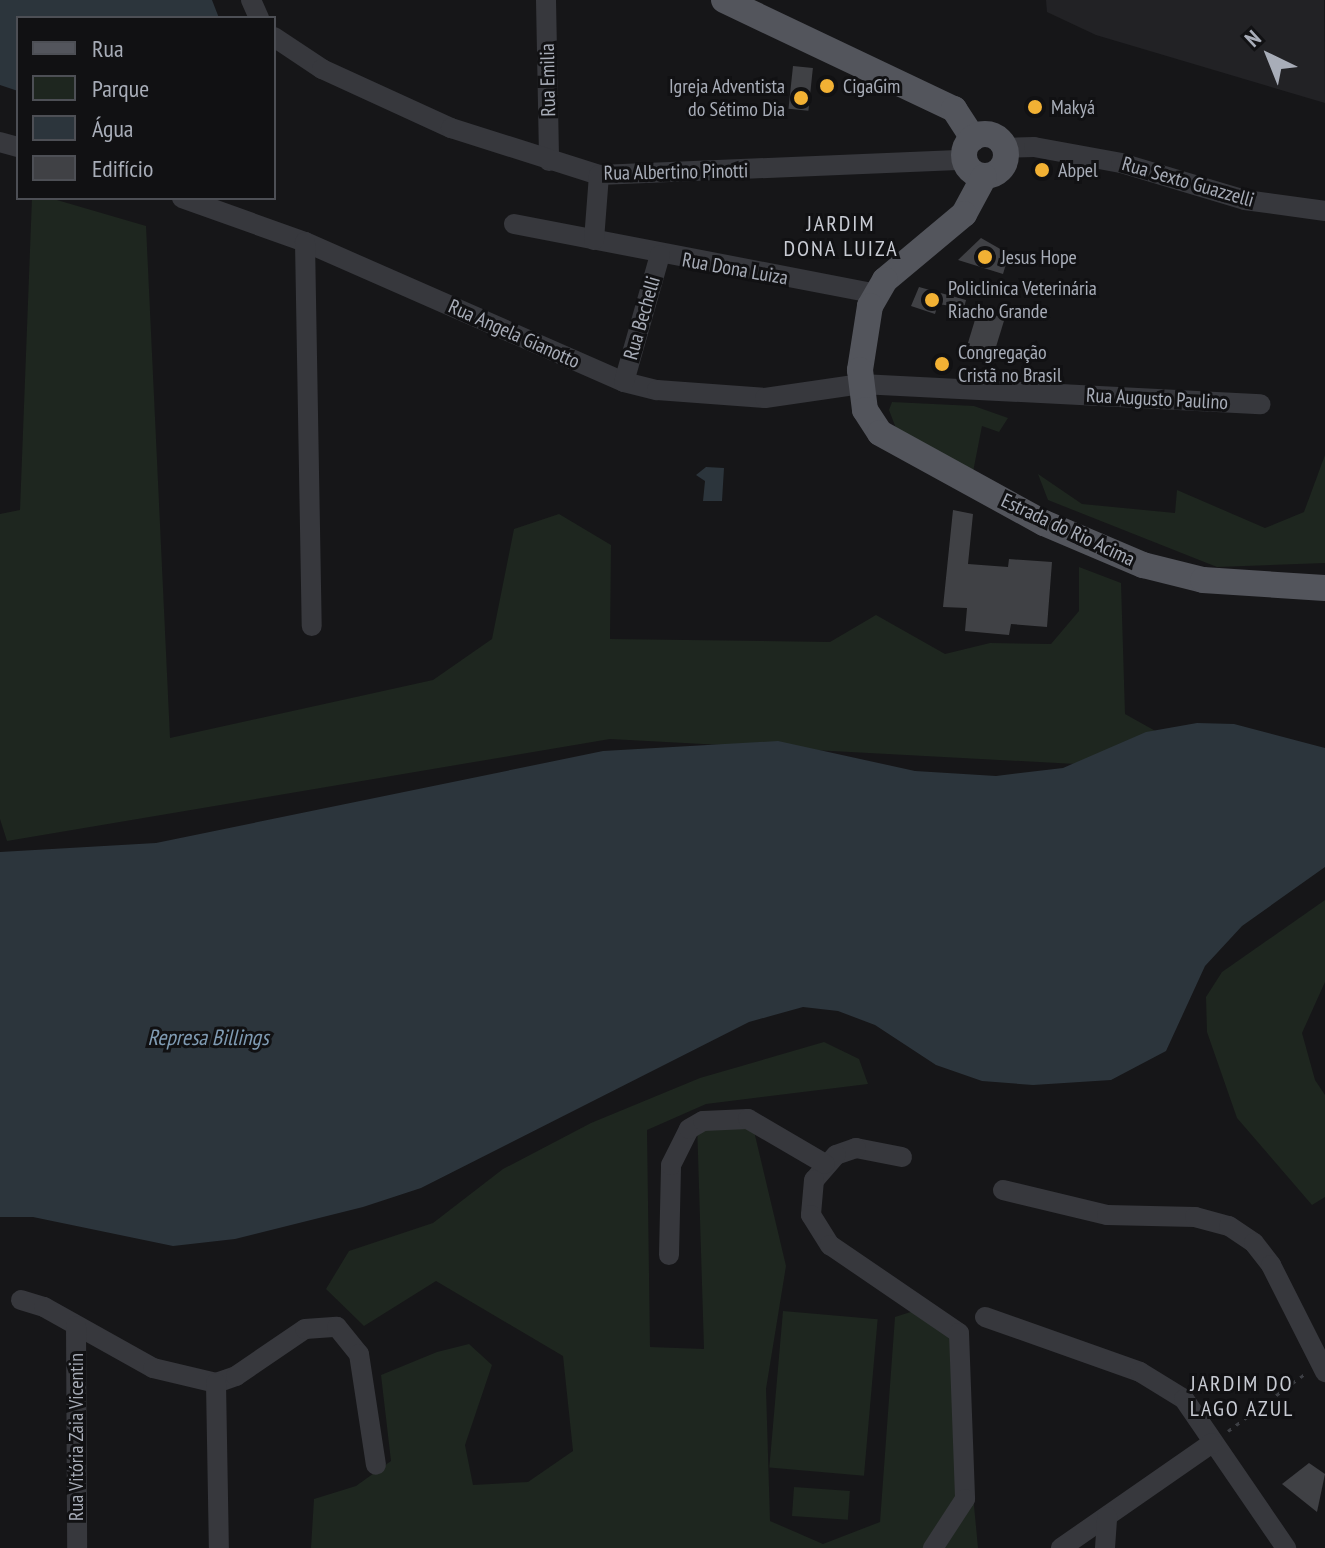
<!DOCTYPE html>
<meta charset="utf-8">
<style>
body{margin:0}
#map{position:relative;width:1325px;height:1548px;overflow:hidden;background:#161618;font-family:"PT Sans Narrow",sans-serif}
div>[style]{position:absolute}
.built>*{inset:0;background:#222225}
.green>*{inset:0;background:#1e261f;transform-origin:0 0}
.water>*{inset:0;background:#2c353c}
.building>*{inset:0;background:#404145;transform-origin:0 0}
.path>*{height:3px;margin-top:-1.5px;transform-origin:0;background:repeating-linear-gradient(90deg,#3d3f44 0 4px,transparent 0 10px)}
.minor>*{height:20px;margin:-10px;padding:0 10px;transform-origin:10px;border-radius:10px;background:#37383d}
.major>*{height:26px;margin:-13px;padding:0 13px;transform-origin:13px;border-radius:13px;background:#53555c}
.major>.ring{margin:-13px;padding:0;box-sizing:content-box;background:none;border:26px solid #53555c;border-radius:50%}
.dots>*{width:22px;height:22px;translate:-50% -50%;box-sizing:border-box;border:4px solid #111113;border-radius:50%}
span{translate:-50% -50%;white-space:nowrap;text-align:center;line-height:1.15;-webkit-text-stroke:6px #111113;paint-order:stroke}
.street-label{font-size:20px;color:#a8adb8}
.poi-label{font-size:20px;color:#a8adb8}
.right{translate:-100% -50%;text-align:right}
.left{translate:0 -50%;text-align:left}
.neighbourhood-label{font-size:22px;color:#c9ccd4;letter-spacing:2px}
.water-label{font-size:22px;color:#7f9bb3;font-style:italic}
.legend{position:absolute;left:16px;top:16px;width:260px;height:184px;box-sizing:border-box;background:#111113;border:2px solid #4d4f55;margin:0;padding:10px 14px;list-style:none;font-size:24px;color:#a8adb8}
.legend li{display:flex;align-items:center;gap:16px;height:40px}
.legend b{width:40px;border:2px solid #4d4f55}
.north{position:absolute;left:1229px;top:16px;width:80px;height:80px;-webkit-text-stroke:6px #111113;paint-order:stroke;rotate:317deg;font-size:22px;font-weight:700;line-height:32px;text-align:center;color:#a8adb8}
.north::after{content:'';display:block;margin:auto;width:28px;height:36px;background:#a8adb8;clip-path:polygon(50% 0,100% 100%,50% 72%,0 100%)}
</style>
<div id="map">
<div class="built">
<div style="clip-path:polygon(1046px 0,1324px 0,1325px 103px,1096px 35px,1047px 12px)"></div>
</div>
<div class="green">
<div style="clip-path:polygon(32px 198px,50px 198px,146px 226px,170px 738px,433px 680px,492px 639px,514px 529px,559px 514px,611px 545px,610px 639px,830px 642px,876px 615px,945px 654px,990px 643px,1051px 644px,1079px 611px,1079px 567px,1121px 583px,1125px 714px,1159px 733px,1132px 767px,610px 739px,7px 841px,0 819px,0 514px,20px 510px)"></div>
<div style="clip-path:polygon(892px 402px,974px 406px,1008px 418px,999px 432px,982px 426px,973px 472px,897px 431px,889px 410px)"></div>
<div style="clip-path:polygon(1325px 455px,1325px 563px,1217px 567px,1048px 500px,1038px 474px,1082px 504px,1175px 513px,1177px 490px,1265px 528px,1304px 512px)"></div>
<div style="clip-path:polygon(1325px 900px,1325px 982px,1302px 1033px,1315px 1080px,1325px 1095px,1325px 1197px,1312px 1205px,1237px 1118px,1207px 1032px,1206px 997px,1222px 972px)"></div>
<div style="clip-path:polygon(824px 1042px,859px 1059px,868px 1084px,706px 1104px,647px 1130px,650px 1347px,704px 1349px,697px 1122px,749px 1110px,786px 1266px,766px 1389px,770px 1521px,823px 1544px,880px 1522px,895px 1317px,920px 1309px,959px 1346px,978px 1548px,311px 1548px,314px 1499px,356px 1486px,391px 1461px,381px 1375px,437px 1352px,469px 1344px,492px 1365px,465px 1445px,473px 1485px,528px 1482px,573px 1451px,563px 1356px,436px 1281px,364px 1326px,326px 1289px,349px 1251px,433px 1223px,503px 1169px,591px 1123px,700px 1078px)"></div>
<div style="left:783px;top:1311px;width:95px;height:157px;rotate:5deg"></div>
<div style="left:794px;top:1487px;width:56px;height:29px;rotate:4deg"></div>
</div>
<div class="water">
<div style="clip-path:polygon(0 0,212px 0,219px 18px,18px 18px,18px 91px,0 85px)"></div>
<div style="clip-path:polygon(706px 467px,724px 468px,722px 501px,703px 501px,705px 481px,696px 475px)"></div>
<div style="clip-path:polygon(1197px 723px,1234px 724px,1325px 748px,1325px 867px,1242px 926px,1205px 966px,1166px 1051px,1111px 1080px,1033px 1085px,982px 1081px,936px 1065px,875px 1025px,838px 1011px,803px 1007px,749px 1022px,421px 1188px,363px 1207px,235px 1239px,173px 1246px,33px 1217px,0 1217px,0 852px,156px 843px,603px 751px,778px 741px,915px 771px,996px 776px,1063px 768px,1146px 732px)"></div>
</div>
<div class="building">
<div style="left:793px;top:66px;width:20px;height:43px;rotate:6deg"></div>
<div style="clip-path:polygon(981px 238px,1009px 254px,1003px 274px,958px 260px)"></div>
<div style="clip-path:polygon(919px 287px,966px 300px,964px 308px,938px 304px,935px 314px,911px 306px)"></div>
<div style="left:978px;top:310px;width:28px;height:37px;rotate:17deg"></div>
<div style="clip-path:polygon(953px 510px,973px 514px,968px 564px,1008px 567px,1009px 559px,1052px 562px,1047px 627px,1011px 624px,1009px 635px,965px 631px,967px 608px,943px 607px)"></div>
<div style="clip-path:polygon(1309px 1463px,1325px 1474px,1317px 1512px,1282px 1484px)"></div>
</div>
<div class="path">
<div style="left:1228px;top:1431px;width:97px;rotate:-36.6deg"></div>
</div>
<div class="minor">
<div style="left:251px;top:0;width:20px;rotate:66deg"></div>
<div style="left:546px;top:0;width:161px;rotate:88.9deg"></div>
<div style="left:274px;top:37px;width:58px;rotate:33.7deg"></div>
<div style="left:322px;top:69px;width:142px;rotate:24.6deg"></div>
<div style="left:451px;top:128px;width:155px;rotate:17.6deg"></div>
<div style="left:599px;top:175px;width:365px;rotate:-2.4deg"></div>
<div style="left:0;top:142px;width:19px;rotate:16deg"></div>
<div style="left:1005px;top:148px;width:29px;rotate:-2deg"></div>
<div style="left:1034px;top:147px;width:88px;rotate:10.4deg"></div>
<div style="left:1121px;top:163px;width:129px;rotate:16.6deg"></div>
<div style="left:1245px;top:200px;width:81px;rotate:7.8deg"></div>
<div style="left:182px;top:198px;width:131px;rotate:19.7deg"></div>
<div style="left:305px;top:242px;width:348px;rotate:23.7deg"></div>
<div style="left:624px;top:382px;width:34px;rotate:14deg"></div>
<div style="left:657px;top:390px;width:108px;rotate:4.2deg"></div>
<div style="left:765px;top:398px;width:97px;rotate:-8.3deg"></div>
<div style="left:861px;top:384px;width:400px;rotate:2.9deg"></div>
<div style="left:514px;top:224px;width:370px;rotate:10.9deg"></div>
<div style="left:594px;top:240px;width:65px;rotate:-85.6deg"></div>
<div style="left:305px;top:242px;width:384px;rotate:89deg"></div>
<div style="left:624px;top:382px;width:132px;rotate:-74.2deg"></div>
<div style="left:902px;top:1157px;width:47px;rotate:-168.9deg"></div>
<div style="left:856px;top:1148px;width:21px;rotate:161deg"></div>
<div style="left:836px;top:1155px;width:33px;rotate:131deg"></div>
<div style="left:814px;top:1180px;width:35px;rotate:95deg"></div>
<div style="left:811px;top:1215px;width:36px;rotate:58deg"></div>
<div style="left:830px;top:1245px;width:156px;rotate:34.3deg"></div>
<div style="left:959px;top:1333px;width:166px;rotate:87.9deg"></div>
<div style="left:965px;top:1499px;width:59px;rotate:123.1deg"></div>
<div style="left:1003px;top:1190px;width:107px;rotate:13.5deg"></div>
<div style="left:1107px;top:1215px;width:88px;rotate:1.3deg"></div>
<div style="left:1195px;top:1217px;width:35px;rotate:15deg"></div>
<div style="left:1229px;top:1226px;width:30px;rotate:34deg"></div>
<div style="left:1254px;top:1243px;width:28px;rotate:52deg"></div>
<div style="left:1271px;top:1265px;width:120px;rotate:63.2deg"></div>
<div style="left:669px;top:1255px;width:90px;rotate:-88.7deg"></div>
<div style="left:671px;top:1165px;width:40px;rotate:-63.4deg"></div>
<div style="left:689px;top:1129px;width:16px;rotate:-30deg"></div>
<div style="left:703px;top:1121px;width:45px;rotate:-2.5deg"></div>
<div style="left:748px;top:1119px;width:89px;rotate:30.3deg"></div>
<div style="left:21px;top:1300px;width:24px;rotate:17deg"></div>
<div style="left:44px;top:1307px;width:125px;rotate:29.2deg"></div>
<div style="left:153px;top:1368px;width:65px;rotate:13.4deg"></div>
<div style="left:216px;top:1383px;width:21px;rotate:-19deg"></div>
<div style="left:236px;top:1376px;width:83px;rotate:-34.3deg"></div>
<div style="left:305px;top:1329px;width:32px;rotate:-4deg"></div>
<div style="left:337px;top:1327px;width:35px;rotate:51deg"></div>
<div style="left:359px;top:1354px;width:112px;rotate:81.3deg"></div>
<div style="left:985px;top:1317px;width:164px;rotate:19.5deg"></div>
<div style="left:1140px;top:1372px;width:52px;rotate:31.5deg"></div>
<div style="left:1184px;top:1399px;width:181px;rotate:55.6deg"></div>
<div style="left:76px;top:1326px;width:222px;rotate:89.7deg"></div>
<div style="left:216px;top:1383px;width:165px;rotate:89deg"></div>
<div style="left:1061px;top:1548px;width:184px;rotate:-34.8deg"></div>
<div style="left:1105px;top:1548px;width:31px;rotate:-86deg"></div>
</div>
<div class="major">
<div style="left:724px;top:0;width:255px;rotate:25.4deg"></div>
<div style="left:954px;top:109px;width:35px;rotate:57deg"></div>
<div class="ring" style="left:964px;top:134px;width:16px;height:16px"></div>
<div style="left:984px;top:177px;width:42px;rotate:118.4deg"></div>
<div style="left:964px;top:214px;width:103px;rotate:140.1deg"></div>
<div style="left:885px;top:280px;width:30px;rotate:120deg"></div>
<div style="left:870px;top:306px;width:65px;rotate:98.9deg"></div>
<div style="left:860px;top:370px;width:40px;rotate:82.9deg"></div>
<div style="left:865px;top:410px;width:27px;rotate:57deg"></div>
<div style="left:880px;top:433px;width:187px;rotate:28.8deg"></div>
<div style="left:1044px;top:523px;width:108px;rotate:23deg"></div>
<div style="left:1143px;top:565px;width:62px;rotate:14deg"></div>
<div style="left:1203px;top:580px;width:122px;rotate:3.8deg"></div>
</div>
<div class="dots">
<div style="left:827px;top:86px;background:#f2b134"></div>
<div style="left:801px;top:98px;background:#f2b134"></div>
<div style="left:1035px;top:107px;background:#f2b134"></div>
<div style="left:1042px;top:170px;background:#f2b134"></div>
<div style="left:985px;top:257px;background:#f2b134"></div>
<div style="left:932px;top:300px;background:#f2b134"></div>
<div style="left:942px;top:364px;background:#f2b134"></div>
</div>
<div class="street-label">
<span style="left:548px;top:80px;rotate:-91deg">Rua Emilia</span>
<span style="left:676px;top:172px;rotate:-1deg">Rua Albertino Pinotti</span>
<span style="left:1188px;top:182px;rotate:16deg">Rua Sexto Guazzelli</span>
<span style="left:735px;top:269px;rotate:10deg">Rua Dona Luiza</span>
<span style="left:642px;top:318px;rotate:-74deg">Rua Bechelli</span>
<span style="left:514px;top:334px;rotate:24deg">Rua Angela Gianotto</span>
<span style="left:1157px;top:399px;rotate:3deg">Rua Augusto Paulino</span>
<span style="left:1068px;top:530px;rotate:25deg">Estrada do Rio Acima</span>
<span style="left:76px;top:1437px;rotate:-90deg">Rua Vitória Zaia Vicentin</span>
</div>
<div class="poi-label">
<span class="right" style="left:785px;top:98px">Igreja Adventista<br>do Sétimo Dia</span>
<span class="left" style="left:843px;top:86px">CigaGim</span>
<span class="left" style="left:1051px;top:107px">Makyá</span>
<span class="left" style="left:1058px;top:170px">Abpel</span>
<span class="left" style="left:1001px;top:257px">Jesus Hope</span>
<span class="left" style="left:948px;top:300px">Policlinica Veterinária<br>Riacho Grande</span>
<span class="left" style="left:958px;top:364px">Congregação<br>Cristã no Brasil</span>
</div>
<div class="neighbourhood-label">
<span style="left:841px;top:236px">JARDIM<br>DONA LUIZA</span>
<span style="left:1242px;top:1396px">JARDIM DO<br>LAGO AZUL</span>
</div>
<div class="water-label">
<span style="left:208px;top:1038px">Represa Billings</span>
</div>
<ul class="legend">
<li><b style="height:10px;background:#53555c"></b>Rua</li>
<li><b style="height:22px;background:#1e261f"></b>Parque</li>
<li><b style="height:22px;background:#2c353c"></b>Água</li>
<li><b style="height:22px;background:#404145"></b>Edifício</li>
</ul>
<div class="north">N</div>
</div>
